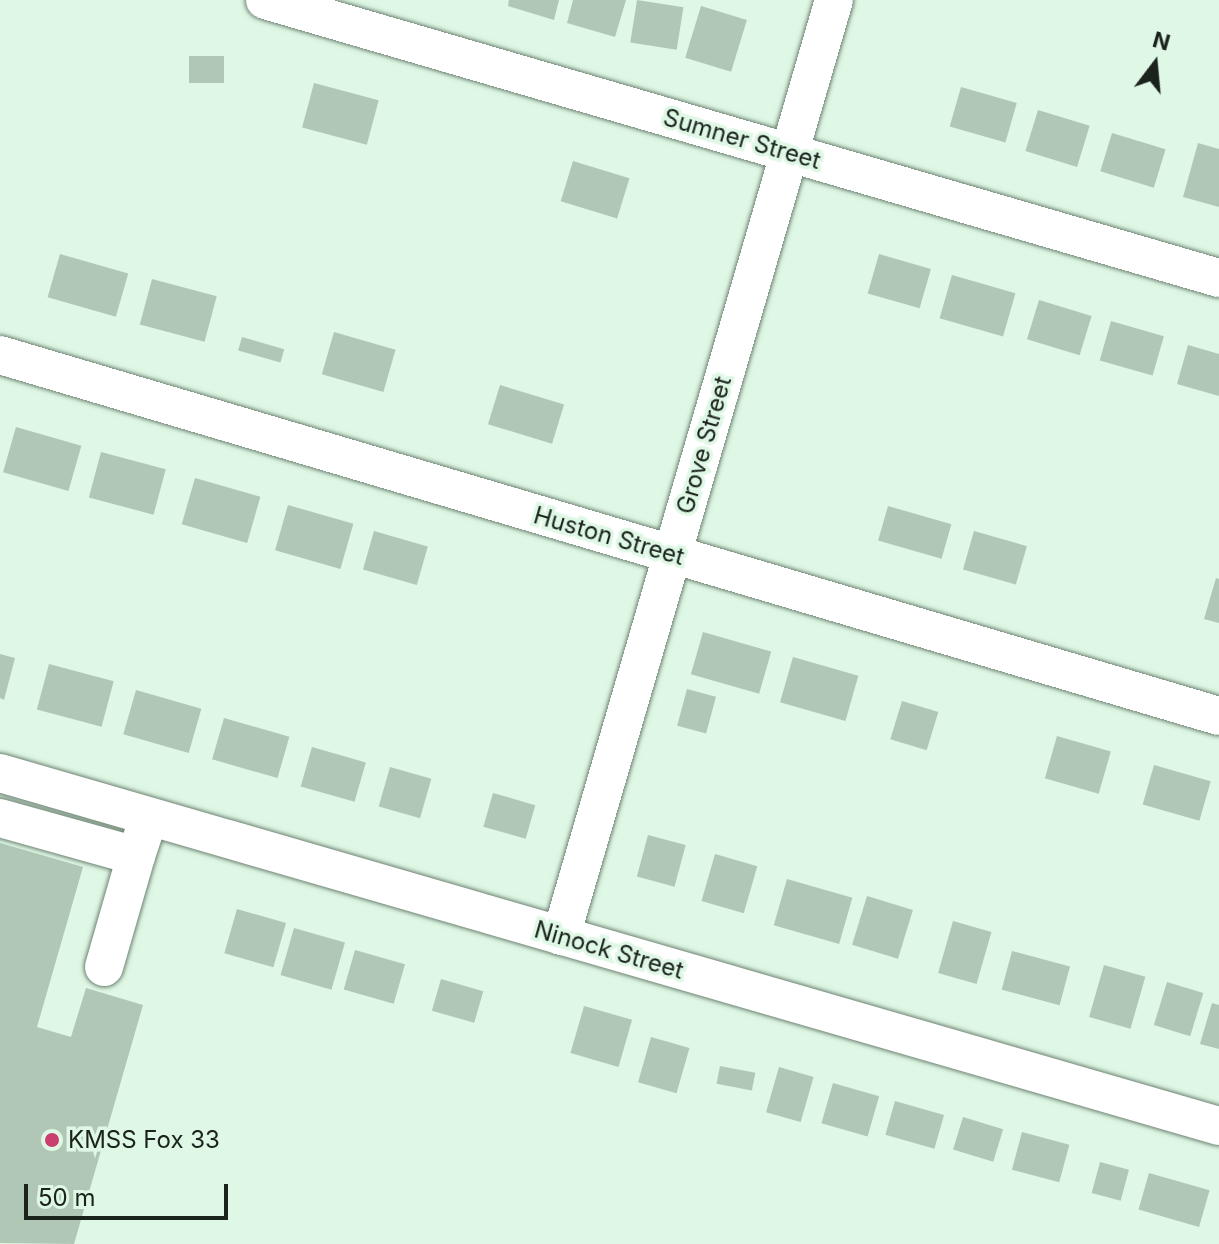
<!DOCTYPE html>
<style>
body{margin:0}
#map{position:relative;width:1219px;height:1244px;overflow:hidden;background:#dff7e5;font-family:Inter,sans-serif}
div>[style]{position:absolute}
.building>*{inset:0;background:#b0c7b5;transform-origin:0 0}
.roads{filter:drop-shadow(0 0 2px #6e8373) drop-shadow(0 0 2px #6e8373)}
.minor>*{height:38px;margin:-19px;padding:0 19px;transform-origin:19px;border-radius:19px;background:#fff}
.dots>*{width:22px;height:22px;translate:-50% -50%;box-sizing:border-box;border:4px solid #dff7e5;border-radius:50%}
span{translate:-50% -50%;white-space:nowrap;text-align:center;line-height:1.15;-webkit-text-stroke:7px #dff7e5;paint-order:stroke}
.street-label{font-size:24px;color:#1a231c}
.poi-label{font-size:24px;color:#1a231c}
.left{translate:0 -50%;text-align:left}
.north{position:absolute;left:1115px;top:24px;width:80px;height:80px;-webkit-text-stroke:6px #dff7e5;paint-order:stroke;rotate:16deg;font-size:22px;font-weight:700;line-height:32px;text-align:center;color:#1a231c}
.north::after{content:'';display:block;margin:auto;width:28px;height:36px;background:#1a231c;clip-path:polygon(50% 0,100% 100%,50% 72%,0 100%)}
.scale{position:absolute;left:24px;top:1184px;width:204px;height:36px;box-sizing:border-box;border:4px solid #1a231c;border-top:0;padding-left:10px;font-size:24px;line-height:28px;white-space:nowrap;color:#1a231c;-webkit-text-stroke:6px #dff7e5;paint-order:stroke}
</style>
<div id="map">
<div class="building">
<div style="clip-path:polygon(509px 0,559px 0,554px 20px,508px 6px)"></div>
<div style="clip-path:polygon(573px 0,626px 0,615px 37px,567px 23px)"></div>
<div style="left:637px;top:0;width:47px;height:43px;rotate:9deg"></div>
<div style="left:701px;top:6px;width:48px;height:54px;rotate:17deg"></div>
<div style="left:189px;top:56px;width:35px;height:27px"></div>
<div style="left:314px;top:83px;width:67px;height:46px;rotate:15deg"></div>
<div style="left:961px;top:87px;width:58px;height:41px;rotate:16deg"></div>
<div style="left:1038px;top:110px;width:54px;height:43px;rotate:17deg"></div>
<div style="left:1112px;top:133px;width:56px;height:40px;rotate:17deg"></div>
<div style="clip-path:polygon(1198px 143px,1219px 149px,1219px 207px,1183px 197px)"></div>
<div style="left:573px;top:161px;width:59px;height:42px;rotate:17deg"></div>
<div style="left:60px;top:254px;width:71px;height:45px;rotate:16deg"></div>
<div style="left:879px;top:254px;width:54px;height:41px;rotate:16deg"></div>
<div style="left:952px;top:275px;width:66px;height:45px;rotate:16deg"></div>
<div style="left:152px;top:279px;width:67px;height:47px;rotate:15deg"></div>
<div style="left:1039px;top:300px;width:55px;height:41px;rotate:17deg"></div>
<div style="left:1111px;top:321px;width:55px;height:41px;rotate:16deg"></div>
<div style="left:334px;top:332px;width:64px;height:44px;rotate:16deg"></div>
<div style="left:242px;top:337px;width:44px;height:14px;rotate:16deg"></div>
<div style="clip-path:polygon(1188px 345px,1219px 354px,1219px 396px,1177px 384px)"></div>
<div style="left:500px;top:385px;width:67px;height:41px;rotate:17deg"></div>
<div style="left:16px;top:427px;width:68px;height:47px;rotate:16deg"></div>
<div style="left:101px;top:452px;width:67px;height:47px;rotate:15deg"></div>
<div style="left:195px;top:478px;width:68px;height:48px;rotate:16deg"></div>
<div style="left:288px;top:505px;width:68px;height:47px;rotate:16deg"></div>
<div style="left:888px;top:506px;width:66px;height:36px;rotate:16deg"></div>
<div style="left:374px;top:531px;width:56px;height:40px;rotate:16deg"></div>
<div style="left:974px;top:531px;width:55px;height:40px;rotate:16deg"></div>
<div style="clip-path:polygon(1216px 578px,1219px 579px,1219px 623px,1204px 619px)"></div>
<div style="left:703px;top:632px;width:71px;height:44px;rotate:16deg"></div>
<div style="clip-path:polygon(0 654px,15px 658px,4px 700px,0 698px)"></div>
<div style="left:793px;top:657px;width:68px;height:47px;rotate:16deg"></div>
<div style="left:49px;top:664px;width:67px;height:47px;rotate:15deg"></div>
<div style="left:687px;top:689px;width:30px;height:38px;rotate:15deg"></div>
<div style="left:136px;top:690px;width:68px;height:46px;rotate:16deg"></div>
<div style="left:902px;top:701px;width:38px;height:40px;rotate:17deg"></div>
<div style="left:224px;top:718px;width:68px;height:43px;rotate:16deg"></div>
<div style="left:1057px;top:736px;width:56px;height:44px;rotate:16deg"></div>
<div style="left:312px;top:747px;width:56px;height:41px;rotate:16deg"></div>
<div style="left:1154px;top:765px;width:59px;height:41px;rotate:16deg"></div>
<div style="left:390px;top:767px;width:43px;height:41px;rotate:16deg"></div>
<div style="left:493px;top:793px;width:44px;height:35px;rotate:16deg"></div>
<div style="left:648px;top:835px;width:39px;height:43px;rotate:15deg"></div>
<div style="clip-path:polygon(0 843px,83px 867px,37px 1027px,71px 1037px,86px 988px,143px 1005px,74px 1244px,0 1243px)"></div>
<div style="left:715px;top:854px;width:44px;height:49px;rotate:16deg"></div>
<div style="left:787px;top:879px;width:68px;height:48px;rotate:16deg"></div>
<div style="left:867px;top:896px;width:48px;height:51px;rotate:17deg"></div>
<div style="left:237px;top:909px;width:51px;height:46px;rotate:16deg"></div>
<div style="left:953px;top:921px;width:40px;height:54px;rotate:16deg"></div>
<div style="left:294px;top:928px;width:53px;height:49px;rotate:16deg"></div>
<div style="left:355px;top:950px;width:52px;height:41px;rotate:16deg"></div>
<div style="left:1012px;top:951px;width:60px;height:40px;rotate:15deg"></div>
<div style="left:1104px;top:965px;width:43px;height:54px;rotate:16deg"></div>
<div style="left:441px;top:979px;width:44px;height:33px;rotate:16deg"></div>
<div style="left:1167px;top:982px;width:38px;height:45px;rotate:17deg"></div>
<div style="clip-path:polygon(1212px 1003px,1219px 1005px,1219px 1049px,1200px 1044px)"></div>
<div style="left:584px;top:1006px;width:50px;height:49px;rotate:16deg"></div>
<div style="left:651px;top:1037px;width:40px;height:47px;rotate:16deg"></div>
<div style="left:720px;top:1066px;width:36px;height:18px;rotate:11deg"></div>
<div style="left:779px;top:1067px;width:36px;height:47px;rotate:16deg"></div>
<div style="left:833px;top:1083px;width:48px;height:42px;rotate:16deg"></div>
<div style="left:895px;top:1101px;width:51px;height:35px;rotate:16deg"></div>
<div style="left:963px;top:1117px;width:42px;height:34px;rotate:17deg"></div>
<div style="left:1022px;top:1132px;width:49px;height:39px;rotate:15deg"></div>
<div style="left:1100px;top:1162px;width:30px;height:32px;rotate:15deg"></div>
<div style="left:1149px;top:1173px;width:63px;height:38px;rotate:16deg"></div>
</div>
<div class="roads">
<div class="minor">
<div style="left:265px;top:0;width:994px;rotate:16.25deg"></div>
<div style="left:0;top:355px;width:1271px;rotate:16.5deg"></div>
<div style="left:0;top:773px;width:1269px;rotate:16.15deg"></div>
<div style="left:0;top:818px;width:141px;rotate:15.6deg"></div>
<div style="left:136px;top:856px;width:41px;rotate:-71.6deg"></div>
<div style="left:561px;top:936px;width:975px;rotate:-73.74deg"></div>
<div style="left:104px;top:967px;width:116px;rotate:-73.9deg"></div>
</div>
</div>
<div class="dots">
<div style="left:52px;top:1140px;background:#ca3e70"></div>
</div>
<div class="street-label">
<span style="left:742px;top:139px;rotate:16deg">Sumner Street</span>
<span style="left:704px;top:445px;rotate:-74deg">Grove Street</span>
<span style="left:609px;top:536px;rotate:16deg">Huston Street</span>
<span style="left:609px;top:950px;rotate:16deg">Ninock Street</span>
</div>
<div class="poi-label">
<span class="left" style="left:68px;top:1140px">KMSS Fox 33</span>
</div>
<div class="north">N</div>
<div class="scale">50 m</div>
</div>
